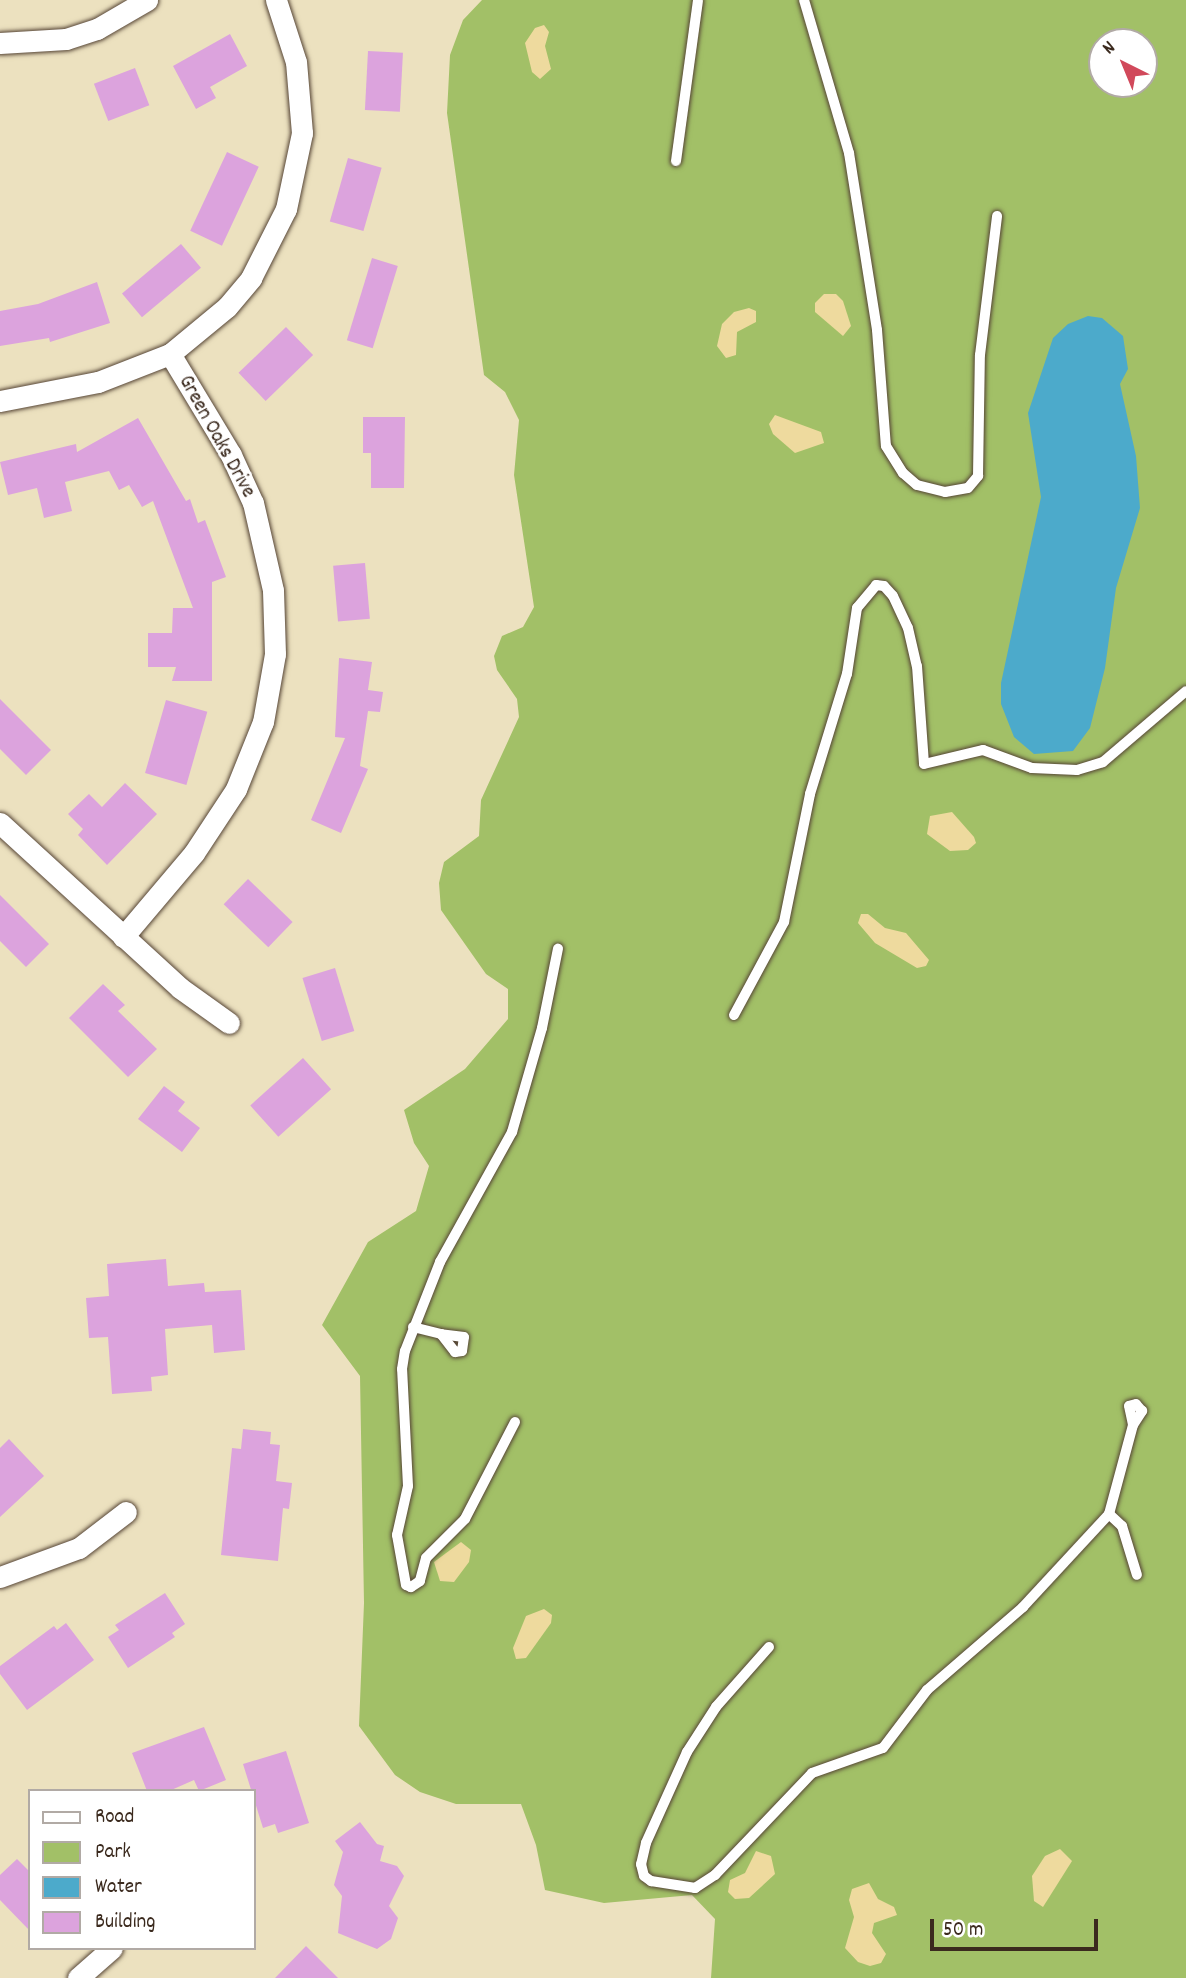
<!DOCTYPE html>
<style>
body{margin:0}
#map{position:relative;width:1186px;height:1978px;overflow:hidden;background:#ece1bf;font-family:Dekko,sans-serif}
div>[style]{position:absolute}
.green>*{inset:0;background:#a2c067}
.sand>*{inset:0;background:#eeda9e}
.water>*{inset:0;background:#4caacb}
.building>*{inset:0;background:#dca3dd;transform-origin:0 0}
.roads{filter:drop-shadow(0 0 2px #564536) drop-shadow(0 0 2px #564536)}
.lane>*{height:10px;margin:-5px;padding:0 5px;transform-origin:5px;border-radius:5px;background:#fff}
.street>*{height:21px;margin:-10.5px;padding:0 10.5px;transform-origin:10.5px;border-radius:10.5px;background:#fff}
span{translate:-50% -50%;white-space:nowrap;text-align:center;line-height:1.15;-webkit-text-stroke:5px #fff;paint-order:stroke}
.street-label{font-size:21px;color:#3b2a1e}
.legend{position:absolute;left:28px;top:1789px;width:228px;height:161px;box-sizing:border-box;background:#fff;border:2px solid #b1aaa5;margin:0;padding:9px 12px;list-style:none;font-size:21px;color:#3b2a1e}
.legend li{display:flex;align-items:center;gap:14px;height:35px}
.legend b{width:35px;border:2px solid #b1aaa5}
.north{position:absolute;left:1088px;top:28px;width:70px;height:70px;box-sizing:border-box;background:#fff;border:2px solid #b1aaa5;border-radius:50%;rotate:317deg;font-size:19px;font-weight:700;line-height:28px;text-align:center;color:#3b2a1e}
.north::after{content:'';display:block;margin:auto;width:24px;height:32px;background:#d1495b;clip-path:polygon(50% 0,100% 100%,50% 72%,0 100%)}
.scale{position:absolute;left:930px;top:1919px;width:168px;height:32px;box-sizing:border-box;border:4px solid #3b2a1e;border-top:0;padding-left:9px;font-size:21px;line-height:24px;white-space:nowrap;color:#3b2a1e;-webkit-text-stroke:5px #fff;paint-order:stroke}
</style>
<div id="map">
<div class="green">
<div style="clip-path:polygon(evenodd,482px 0,1186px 0,1186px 1978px,711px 1978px,715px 1919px,692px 1895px,604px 1903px,545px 1890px,536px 1845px,521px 1804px,456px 1804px,420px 1792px,395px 1775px,359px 1726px,364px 1603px,360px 1376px,322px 1325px,368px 1242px,416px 1211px,429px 1166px,414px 1143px,404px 1110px,465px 1069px,508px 1019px,508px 989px,486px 974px,441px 910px,439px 883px,444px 862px,479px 836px,481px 800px,519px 717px,517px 699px,497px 670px,494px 656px,502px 636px,523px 627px,534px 607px,514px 475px,519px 420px,505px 392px,484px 375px,447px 113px,450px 55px,463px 20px,482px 0,1102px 42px,1144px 42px,1144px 84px,1102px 84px,1102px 42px)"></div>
</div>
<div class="sand">
<div style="clip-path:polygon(544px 25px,549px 32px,545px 46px,551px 69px,540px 79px,532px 72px,525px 43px,535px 28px)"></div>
<div style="clip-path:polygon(824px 294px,836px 294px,843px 301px,851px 326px,843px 336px,815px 312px,815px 303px)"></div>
<div style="clip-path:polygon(749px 308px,756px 311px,756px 322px,737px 332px,736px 355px,726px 358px,717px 346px,722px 324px,734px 312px)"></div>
<div style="clip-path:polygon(775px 415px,821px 432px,824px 443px,795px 453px,773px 434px,769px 424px)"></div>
<div style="clip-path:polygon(952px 812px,974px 837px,976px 843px,968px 850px,950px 851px,927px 834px,930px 816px)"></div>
<div style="clip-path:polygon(868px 914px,885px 928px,906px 933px,929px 960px,926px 966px,917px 968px,875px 943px,858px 923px,861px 914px)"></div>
<div style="clip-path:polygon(461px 1542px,471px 1550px,469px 1562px,454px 1582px,440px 1581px,434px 1562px)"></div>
<div style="clip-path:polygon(544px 1609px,552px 1615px,551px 1623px,526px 1658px,516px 1659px,513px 1648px,526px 1616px)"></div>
<div style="clip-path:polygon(1060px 1849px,1072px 1861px,1043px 1907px,1034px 1901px,1032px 1876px,1045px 1856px)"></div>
<div style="clip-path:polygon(756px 1851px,771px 1856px,775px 1874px,749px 1898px,735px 1899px,728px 1892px,730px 1880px,745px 1873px)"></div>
<div style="clip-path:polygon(869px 1883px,878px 1899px,894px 1907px,897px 1915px,874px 1923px,872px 1933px,886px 1954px,881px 1963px,870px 1966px,858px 1962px,845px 1948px,854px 1917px,849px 1900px,852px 1889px)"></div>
</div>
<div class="water">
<div style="clip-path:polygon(1088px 316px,1102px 318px,1123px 336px,1128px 369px,1120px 384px,1136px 456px,1140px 508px,1116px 588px,1105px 668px,1090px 728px,1073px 751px,1034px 754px,1014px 737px,1001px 704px,1001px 683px,1041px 497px,1028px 413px,1053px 338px,1068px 324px)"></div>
</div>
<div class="building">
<div style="clip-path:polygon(230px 34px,247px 66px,210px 87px,216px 98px,196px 109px,173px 66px)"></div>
<div style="left:368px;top:51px;width:35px;height:59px;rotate:3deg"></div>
<div style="left:135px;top:68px;width:40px;height:44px;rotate:69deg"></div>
<div style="left:227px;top:152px;width:35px;height:87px;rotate:25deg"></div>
<div style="left:348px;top:158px;width:35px;height:66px;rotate:16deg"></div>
<div style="left:181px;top:244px;width:31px;height:77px;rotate:50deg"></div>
<div style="left:372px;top:258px;width:27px;height:86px;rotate:17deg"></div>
<div style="clip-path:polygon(97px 282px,110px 323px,50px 342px,49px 338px,0 346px,0 311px,38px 304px)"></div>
<div style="left:286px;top:327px;width:39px;height:66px;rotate:46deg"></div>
<div style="clip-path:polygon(363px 417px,405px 417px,404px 488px,371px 488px,371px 453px,363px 453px)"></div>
<div style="clip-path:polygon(138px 418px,186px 501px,190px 499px,198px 523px,205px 520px,226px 577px,212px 582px,212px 681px,172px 681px,176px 667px,148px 667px,148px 633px,172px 633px,173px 608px,193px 608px,153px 501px,142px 507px,129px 485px,119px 490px,109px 471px,65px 482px,72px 511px,44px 518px,37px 488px,8px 495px,0 462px,76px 444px,77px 452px)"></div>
<div style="left:365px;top:563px;width:56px;height:32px;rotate:85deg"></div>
<div style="clip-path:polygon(339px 658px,372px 662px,368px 690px,383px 692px,380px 712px,368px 711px,360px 766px,368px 769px,341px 833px,311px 820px,345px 738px,335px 737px)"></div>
<div style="clip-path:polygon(0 699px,51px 750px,26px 775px,0 749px)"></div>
<div style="left:166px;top:700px;width:43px;height:76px;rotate:16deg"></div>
<div style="clip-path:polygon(125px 783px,157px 814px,107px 865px,78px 835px,83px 829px,68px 814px,89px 794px,102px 807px)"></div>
<div style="left:248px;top:879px;width:62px;height:35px;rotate:44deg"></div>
<div style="clip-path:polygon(0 895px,49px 944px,26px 967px,0 941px)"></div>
<div style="left:335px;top:968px;width:66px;height:34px;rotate:73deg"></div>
<div style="clip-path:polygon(103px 984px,125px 1005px,118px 1011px,157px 1049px,128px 1077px,69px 1018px)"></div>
<div style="left:303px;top:1058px;width:42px;height:71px;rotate:48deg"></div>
<div style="clip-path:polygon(164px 1086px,185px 1102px,178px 1111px,200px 1128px,182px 1152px,138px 1119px)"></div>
<div style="clip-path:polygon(166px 1259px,168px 1286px,204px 1283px,205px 1292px,241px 1290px,245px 1350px,214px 1353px,212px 1325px,165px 1329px,168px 1375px,151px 1377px,152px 1391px,112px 1394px,108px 1337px,89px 1338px,86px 1298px,109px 1296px,107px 1264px)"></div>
<div style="clip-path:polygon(243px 1429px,271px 1432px,270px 1444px,280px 1445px,276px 1481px,292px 1483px,289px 1509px,283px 1508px,278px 1561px,221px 1555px,232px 1448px,241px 1449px)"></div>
<div style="clip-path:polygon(9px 1439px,44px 1476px,0 1517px,0 1448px)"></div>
<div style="clip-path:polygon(165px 1593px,185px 1624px,172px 1633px,175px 1637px,128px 1668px,108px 1637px,119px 1630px,115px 1625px)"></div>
<div style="clip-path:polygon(66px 1623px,94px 1660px,27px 1710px,0 1674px,0 1666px,54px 1626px,57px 1630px)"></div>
<div style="clip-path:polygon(204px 1727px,226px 1780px,199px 1791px,194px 1780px,169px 1791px,147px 1791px,132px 1753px)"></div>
<div style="clip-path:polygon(286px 1751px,309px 1823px,278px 1833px,275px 1824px,263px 1828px,243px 1764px)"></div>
<div style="clip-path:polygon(360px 1822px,377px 1844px,384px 1846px,380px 1861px,397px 1866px,404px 1876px,389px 1906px,398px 1918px,391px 1939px,377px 1949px,338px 1933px,342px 1896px,334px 1885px,343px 1852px,335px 1841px)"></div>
<div style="clip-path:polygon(17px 1859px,30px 1872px,30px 1931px,0 1900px,0 1875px)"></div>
<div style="clip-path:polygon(306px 1946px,338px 1978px,275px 1978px)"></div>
</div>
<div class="roads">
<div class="lane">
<div style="left:804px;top:0;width:159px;rotate:73.6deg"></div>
<div style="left:849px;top:153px;width:179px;rotate:81deg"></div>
<div style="left:877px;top:330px;width:116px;rotate:85.6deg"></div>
<div style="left:886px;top:446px;width:32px;rotate:58deg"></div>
<div style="left:903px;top:473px;width:18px;rotate:41deg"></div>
<div style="left:917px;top:485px;width:29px;rotate:14deg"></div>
<div style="left:945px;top:492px;width:23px;rotate:-10deg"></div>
<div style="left:968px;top:488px;width:16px;rotate:-50deg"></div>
<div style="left:978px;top:476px;width:121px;rotate:-89.1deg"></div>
<div style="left:980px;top:355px;width:140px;rotate:-83deg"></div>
<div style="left:676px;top:161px;width:162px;rotate:-82.2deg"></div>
<div style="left:734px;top:1015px;width:106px;rotate:-61.7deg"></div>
<div style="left:784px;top:922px;width:131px;rotate:-78.5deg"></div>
<div style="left:810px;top:794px;width:126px;rotate:-72.9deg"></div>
<div style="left:847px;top:674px;width:67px;rotate:-81.4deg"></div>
<div style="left:857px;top:608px;width:30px;rotate:-50deg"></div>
<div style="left:876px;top:585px;width:8px;rotate:7deg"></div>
<div style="left:884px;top:586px;width:13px;rotate:48deg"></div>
<div style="left:893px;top:596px;width:35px;rotate:65deg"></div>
<div style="left:908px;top:628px;width:39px;rotate:77deg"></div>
<div style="left:917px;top:666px;width:98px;rotate:85.9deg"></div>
<div style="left:924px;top:764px;width:61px;rotate:-13.3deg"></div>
<div style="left:983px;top:750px;width:52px;rotate:20.2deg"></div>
<div style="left:1032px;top:768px;width:45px;rotate:2.5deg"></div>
<div style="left:1077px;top:770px;width:27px;rotate:-17deg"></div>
<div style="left:1103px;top:762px;width:109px;rotate:-40.5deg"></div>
<div style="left:413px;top:1327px;width:29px;rotate:14deg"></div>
<div style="left:441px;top:1334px;width:23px;rotate:52deg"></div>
<div style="left:455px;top:1352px;width:7px;rotate:-8deg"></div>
<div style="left:462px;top:1351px;width:14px;rotate:-82deg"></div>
<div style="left:464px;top:1337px;width:23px;rotate:-173deg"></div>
<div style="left:515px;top:1422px;width:109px;rotate:117.3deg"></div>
<div style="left:465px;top:1519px;width:55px;rotate:135deg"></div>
<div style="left:426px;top:1558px;width:24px;rotate:105deg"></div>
<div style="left:420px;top:1581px;width:11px;rotate:146deg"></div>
<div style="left:411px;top:1587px;width:5px;rotate:-158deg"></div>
<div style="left:406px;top:1585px;width:51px;rotate:-100.2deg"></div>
<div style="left:397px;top:1535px;width:50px;rotate:-77.3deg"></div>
<div style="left:408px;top:1486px;width:117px;rotate:-92.9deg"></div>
<div style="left:402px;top:1369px;width:18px;rotate:-81deg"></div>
<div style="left:405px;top:1351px;width:96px;rotate:-68.5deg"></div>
<div style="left:440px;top:1262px;width:149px;rotate:-61deg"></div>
<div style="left:512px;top:1132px;width:108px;rotate:-73.9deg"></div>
<div style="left:542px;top:1028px;width:81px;rotate:-78.6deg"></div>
<div style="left:1133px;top:1425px;width:17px;rotate:-57deg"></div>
<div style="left:1142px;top:1411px;width:9px;rotate:-131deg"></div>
<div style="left:1136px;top:1404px;width:7px;rotate:164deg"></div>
<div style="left:1129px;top:1406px;width:19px;rotate:78deg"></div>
<div style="left:1133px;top:1425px;width:92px;rotate:105.1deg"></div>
<div style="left:1109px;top:1514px;width:18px;rotate:43deg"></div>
<div style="left:1122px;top:1526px;width:51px;rotate:73deg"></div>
<div style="left:769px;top:1647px;width:80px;rotate:131.5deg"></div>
<div style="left:716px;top:1707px;width:54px;rotate:122.8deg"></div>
<div style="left:687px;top:1752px;width:100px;rotate:114.3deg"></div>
<div style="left:646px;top:1843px;width:22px;rotate:103deg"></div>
<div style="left:641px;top:1864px;width:12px;rotate:76deg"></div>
<div style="left:644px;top:1876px;width:9px;rotate:36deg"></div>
<div style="left:651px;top:1881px;width:45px;rotate:9deg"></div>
<div style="left:695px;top:1888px;width:24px;rotate:-33deg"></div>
<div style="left:715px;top:1875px;width:141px;rotate:-46.4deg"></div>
<div style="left:812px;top:1773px;width:75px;rotate:-19.4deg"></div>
<div style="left:883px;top:1748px;width:73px;rotate:-52.8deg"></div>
<div style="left:927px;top:1690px;width:127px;rotate:-40.8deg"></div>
<div style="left:1023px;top:1607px;width:127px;rotate:-47.2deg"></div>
</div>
<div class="street">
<div style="left:0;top:43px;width:66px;rotate:-3.5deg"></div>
<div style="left:66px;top:39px;width:33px;rotate:-18deg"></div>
<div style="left:97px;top:29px;width:58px;rotate:-30.1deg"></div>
<div style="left:0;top:401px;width:100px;rotate:-11deg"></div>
<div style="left:98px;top:382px;width:77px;rotate:-21.3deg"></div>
<div style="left:170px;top:354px;width:74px;rotate:-39.5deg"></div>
<div style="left:227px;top:307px;width:38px;rotate:-50deg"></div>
<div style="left:251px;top:278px;width:77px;rotate:-63.1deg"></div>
<div style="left:286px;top:209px;width:78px;rotate:-78.1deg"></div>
<div style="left:302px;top:133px;width:71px;rotate:-94.8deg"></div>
<div style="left:296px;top:62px;width:65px;rotate:-107.9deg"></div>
<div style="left:0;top:823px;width:244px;rotate:42.5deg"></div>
<div style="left:180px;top:988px;width:60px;rotate:35.5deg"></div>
<div style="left:123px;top:937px;width:110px;rotate:-49.8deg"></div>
<div style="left:194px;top:853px;width:77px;rotate:-56.7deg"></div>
<div style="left:236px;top:789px;width:72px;rotate:-68.1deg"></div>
<div style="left:263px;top:722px;width:69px;rotate:-80deg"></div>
<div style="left:275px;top:654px;width:64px;rotate:-91.8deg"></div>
<div style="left:273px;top:590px;width:89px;rotate:-102.9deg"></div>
<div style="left:253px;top:503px;width:53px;rotate:-114.6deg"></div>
<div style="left:231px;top:455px;width:118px;rotate:-121.1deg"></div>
<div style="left:0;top:1577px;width:84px;rotate:-20.2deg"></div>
<div style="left:79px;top:1548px;width:59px;rotate:-37.5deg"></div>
<div style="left:78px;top:1978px;width:45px;rotate:-41.4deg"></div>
</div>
</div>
<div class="street-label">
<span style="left:216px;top:437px;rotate:61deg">Green Oaks Drive</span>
</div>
<ul class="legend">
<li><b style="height:9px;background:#fff"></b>Road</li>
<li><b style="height:19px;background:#a2c067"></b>Park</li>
<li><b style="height:19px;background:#4caacb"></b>Water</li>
<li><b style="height:19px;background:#dca3dd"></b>Building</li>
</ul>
<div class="north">N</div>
<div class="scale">50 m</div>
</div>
